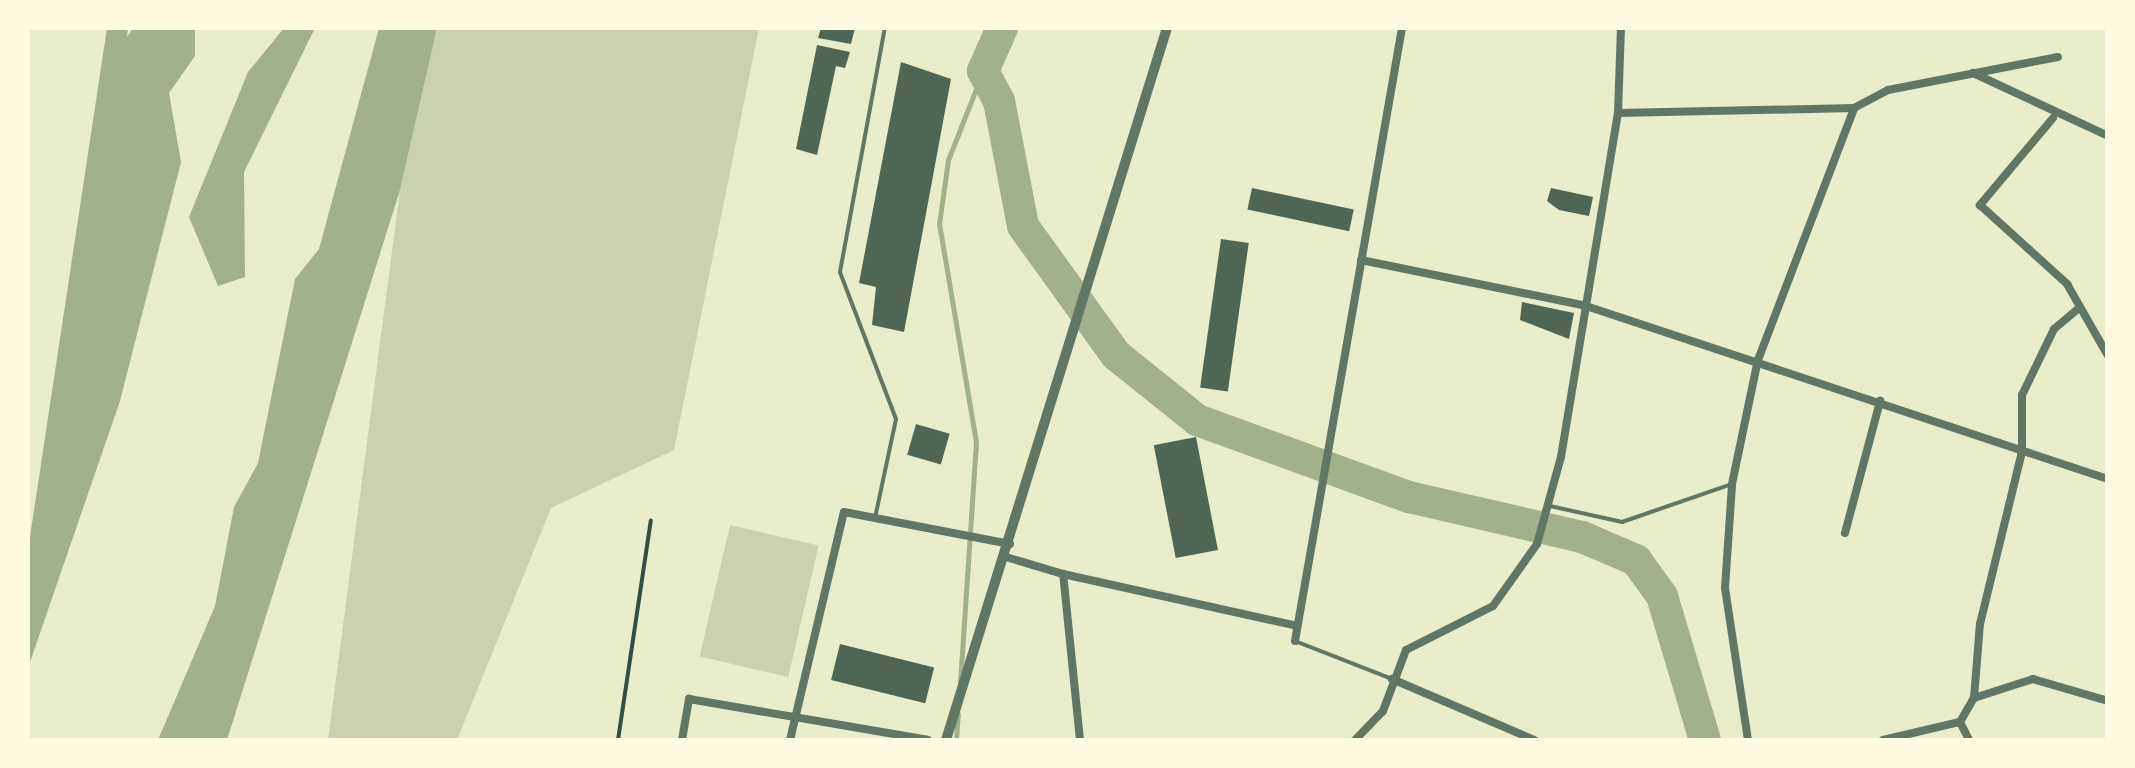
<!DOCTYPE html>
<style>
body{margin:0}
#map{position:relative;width:2135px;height:768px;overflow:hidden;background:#e9edc9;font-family:Ubuntu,sans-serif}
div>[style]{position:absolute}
.green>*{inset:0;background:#cad2ad;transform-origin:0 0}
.water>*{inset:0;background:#a3b18a}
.stream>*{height:5px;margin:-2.5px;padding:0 2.5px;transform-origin:2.5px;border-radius:2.5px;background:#a3b18a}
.river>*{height:32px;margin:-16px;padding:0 16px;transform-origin:16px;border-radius:16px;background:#a3b18a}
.building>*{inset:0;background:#4f6655;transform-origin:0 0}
.path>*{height:4px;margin:-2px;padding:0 2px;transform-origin:2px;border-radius:2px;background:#344e41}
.service>*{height:4px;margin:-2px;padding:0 2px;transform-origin:2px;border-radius:2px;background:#617663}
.minor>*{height:8px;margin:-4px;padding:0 4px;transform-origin:4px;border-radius:4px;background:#617663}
.tertiary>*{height:10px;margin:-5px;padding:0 5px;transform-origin:5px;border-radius:5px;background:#617663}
span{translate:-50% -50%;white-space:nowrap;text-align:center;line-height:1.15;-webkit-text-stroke:9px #fefae0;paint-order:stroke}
.frame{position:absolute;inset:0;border:30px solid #fefae0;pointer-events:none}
</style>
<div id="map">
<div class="green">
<div style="clip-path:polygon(437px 28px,759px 28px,674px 450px,551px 508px,457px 740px,328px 740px,400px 190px)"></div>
<div style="left:730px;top:525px;width:91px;height:135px;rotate:13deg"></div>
</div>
<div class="water">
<div style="clip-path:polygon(107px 28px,128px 28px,127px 37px,133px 28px,195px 28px,195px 56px,169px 93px,181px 162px,120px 401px,28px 668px,28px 550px)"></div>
<div style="clip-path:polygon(284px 28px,315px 28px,244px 172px,245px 277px,218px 286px,189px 217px,248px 72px)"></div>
<div style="clip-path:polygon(379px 28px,437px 28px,400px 190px,227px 740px,158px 740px,215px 606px,234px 507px,258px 463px,295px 279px,319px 249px)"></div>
</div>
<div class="stream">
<div style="left:960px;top:683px;width:242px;rotate:-86.2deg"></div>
<div style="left:976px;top:442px;width:221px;rotate:-99.6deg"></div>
<div style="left:939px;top:224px;width:65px;rotate:-82deg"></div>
<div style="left:948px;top:160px;width:96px;rotate:-68.5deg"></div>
<div style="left:956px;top:740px;width:26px;rotate:-86deg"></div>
</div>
<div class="river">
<div style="left:1002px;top:28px;width:47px;rotate:113.8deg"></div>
<div style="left:983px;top:71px;width:34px;rotate:62deg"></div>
<div style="left:999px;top:101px;width:127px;rotate:79.1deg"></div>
<div style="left:1023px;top:226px;width:159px;rotate:54.2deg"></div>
<div style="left:1116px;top:355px;width:104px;rotate:38.7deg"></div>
<div style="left:1197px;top:420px;width:226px;rotate:20deg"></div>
<div style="left:1409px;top:497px;width:178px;rotate:13deg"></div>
<div style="left:1582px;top:537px;width:59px;rotate:23.1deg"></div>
<div style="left:1636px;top:560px;width:44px;rotate:54.2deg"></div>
<div style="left:1662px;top:596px;width:150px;rotate:73.4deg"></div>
</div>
<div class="building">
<div style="clip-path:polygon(821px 28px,855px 28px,851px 44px,818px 38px)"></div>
<div style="clip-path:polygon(817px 45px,850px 52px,845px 68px,836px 66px,817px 155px,796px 149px)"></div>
<div style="clip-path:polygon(901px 62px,951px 79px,904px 332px,872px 325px,876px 287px,859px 283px)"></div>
<div style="left:1252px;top:188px;width:104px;height:22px;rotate:12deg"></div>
<div style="clip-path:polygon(1551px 188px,1593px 197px,1589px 216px,1559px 210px,1547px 201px)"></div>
<div style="left:1221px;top:239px;width:28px;height:150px;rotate:8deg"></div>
<div style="clip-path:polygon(1522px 302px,1574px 313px,1569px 339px,1520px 320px)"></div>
<div style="left:916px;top:424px;width:35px;height:32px;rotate:16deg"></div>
<div style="left:1196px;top:437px;width:115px;height:43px;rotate:79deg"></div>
<div style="left:840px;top:644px;width:97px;height:37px;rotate:14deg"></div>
</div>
<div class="path">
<div style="left:618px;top:740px;width:222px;rotate:-81.5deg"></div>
</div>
<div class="service">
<div style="left:1550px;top:506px;width:74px;rotate:12.5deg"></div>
<div style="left:1622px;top:522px;width:116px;rotate:-19.1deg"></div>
<div style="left:875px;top:518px;width:101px;rotate:-78deg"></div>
<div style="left:896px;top:419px;width:157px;rotate:-110.9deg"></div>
<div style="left:840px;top:272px;width:248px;rotate:-79.6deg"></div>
<div style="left:1295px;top:641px;width:104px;rotate:21.4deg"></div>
</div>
<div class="minor">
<div style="left:1973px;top:73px;width:149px;rotate:25deg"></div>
<div style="left:1618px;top:113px;width:236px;rotate:-1.2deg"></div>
<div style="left:1854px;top:108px;width:38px;rotate:-28deg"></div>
<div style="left:1888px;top:90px;width:173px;rotate:-11deg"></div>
<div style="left:2053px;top:118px;width:114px;rotate:130deg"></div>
<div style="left:1980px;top:205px;width:118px;rotate:42.2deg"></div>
<div style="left:2067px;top:284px;width:83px;rotate:60.3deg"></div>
<div style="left:1361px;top:260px;width:227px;rotate:11.5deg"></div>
<div style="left:1583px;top:305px;width:553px;rotate:18.34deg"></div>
<div style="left:1845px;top:533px;width:137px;rotate:-75.1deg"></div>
<div style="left:1006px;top:557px;width:59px;rotate:16.6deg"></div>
<div style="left:1295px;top:641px;width:622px;rotate:-80.1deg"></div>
<div style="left:1392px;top:679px;width:155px;rotate:23.2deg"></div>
<div style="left:1974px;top:698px;width:62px;rotate:-17.9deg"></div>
<div style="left:2033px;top:679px;width:78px;rotate:16.3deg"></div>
<div style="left:1960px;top:722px;width:20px;rotate:63deg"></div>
<div style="left:682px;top:740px;width:42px;rotate:-80.3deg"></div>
<div style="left:689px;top:699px;width:242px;rotate:9.7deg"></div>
<div style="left:790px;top:740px;width:234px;rotate:-76.7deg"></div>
<div style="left:844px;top:512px;width:169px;rotate:10.9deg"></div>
<div style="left:1080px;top:740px;width:167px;rotate:-95.8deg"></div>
<div style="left:1063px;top:574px;width:240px;rotate:12.5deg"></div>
<div style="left:1355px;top:740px;width:40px;rotate:-46deg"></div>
<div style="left:1383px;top:711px;width:65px;rotate:-69.3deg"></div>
<div style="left:1406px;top:650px;width:97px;rotate:-26.8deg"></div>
<div style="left:1493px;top:606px;width:76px;rotate:-54.6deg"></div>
<div style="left:1537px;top:544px;width:90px;rotate:-74.6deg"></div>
<div style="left:1561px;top:457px;width:349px;rotate:-80.6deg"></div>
<div style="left:1618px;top:113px;width:85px;rotate:-88deg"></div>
<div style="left:1748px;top:740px;width:154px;rotate:-98.6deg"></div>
<div style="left:1725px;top:588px;width:104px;rotate:-86.1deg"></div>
<div style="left:1732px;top:484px;width:127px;rotate:-78.2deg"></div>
<div style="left:1758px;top:360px;width:270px;rotate:-69.1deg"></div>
<div style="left:1883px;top:740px;width:79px;rotate:-13.2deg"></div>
<div style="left:1960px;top:722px;width:28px;rotate:-60deg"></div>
<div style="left:1974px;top:698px;width:74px;rotate:-85.4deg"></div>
<div style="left:1980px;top:624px;width:177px;rotate:-76.3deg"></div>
<div style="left:2022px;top:452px;width:57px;rotate:-90deg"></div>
<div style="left:2022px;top:395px;width:73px;rotate:-64.1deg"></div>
<div style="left:2054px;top:329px;width:33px;rotate:-40deg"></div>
</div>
<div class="tertiary">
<div style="left:946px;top:740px;width:746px;rotate:-72.76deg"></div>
</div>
<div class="frame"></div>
</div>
